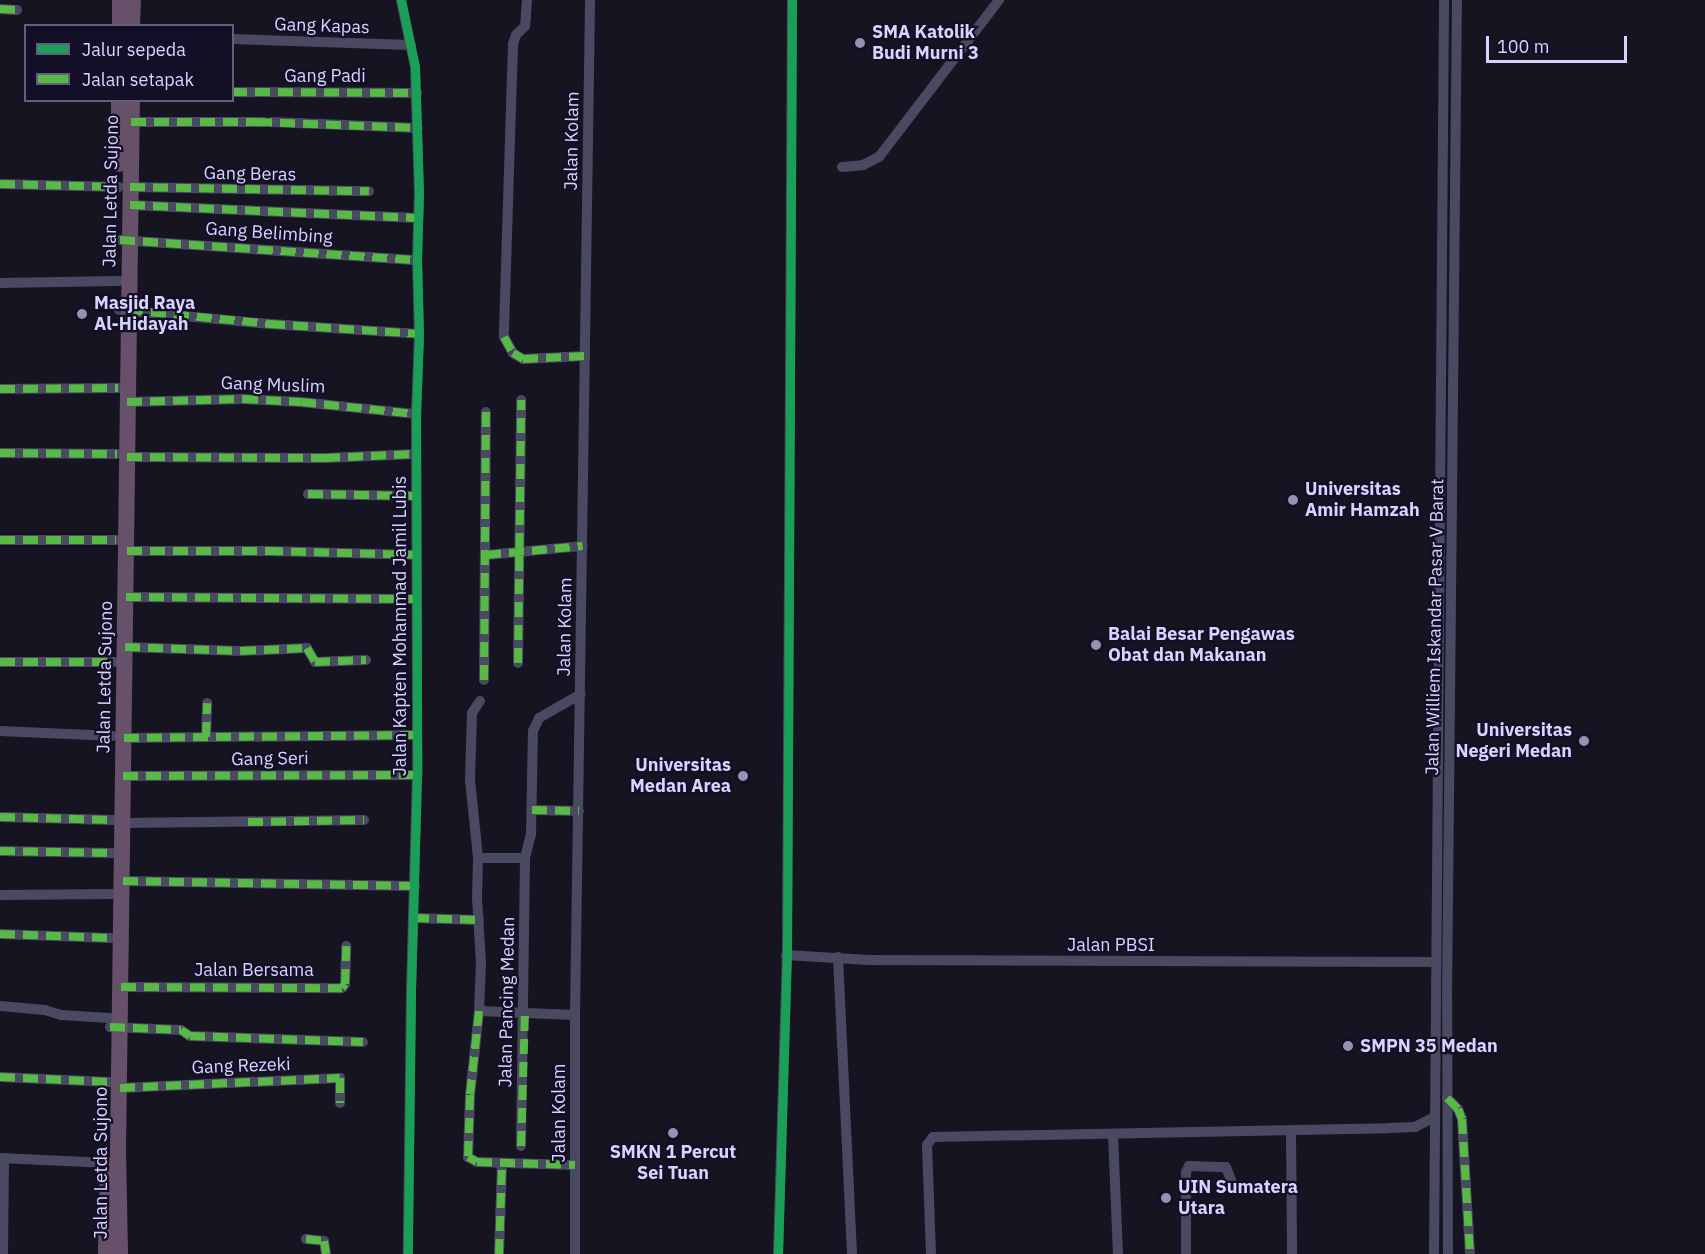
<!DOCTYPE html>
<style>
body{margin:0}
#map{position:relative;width:1705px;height:1254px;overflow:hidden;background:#161421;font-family:"IBM Plex Sans",sans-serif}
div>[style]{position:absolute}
.minor>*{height:10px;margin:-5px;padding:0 5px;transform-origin:5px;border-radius:5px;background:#4a4962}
.highway>*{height:16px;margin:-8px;padding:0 8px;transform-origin:8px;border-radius:8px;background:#67516a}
.quiet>*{height:8px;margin-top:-4px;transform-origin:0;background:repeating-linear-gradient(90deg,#58b947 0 15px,transparent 0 23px)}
.cycleway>*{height:9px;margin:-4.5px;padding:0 4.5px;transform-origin:4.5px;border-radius:4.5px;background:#1a9f57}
.dots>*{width:16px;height:16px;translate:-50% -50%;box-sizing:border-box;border:3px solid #130f26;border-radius:50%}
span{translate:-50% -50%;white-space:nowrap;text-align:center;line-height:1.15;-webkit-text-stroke:4.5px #130f26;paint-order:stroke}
.street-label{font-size:18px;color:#d9d4ff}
.poi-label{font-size:18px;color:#d9d4ff;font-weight:700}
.left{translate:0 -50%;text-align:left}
.right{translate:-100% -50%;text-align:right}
.legend{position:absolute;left:24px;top:24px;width:210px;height:78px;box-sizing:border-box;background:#130f26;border:2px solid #625e7d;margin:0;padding:8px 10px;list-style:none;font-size:18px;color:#d9d4ff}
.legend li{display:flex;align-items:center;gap:12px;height:30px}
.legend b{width:30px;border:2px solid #625e7d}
.scale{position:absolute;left:1486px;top:36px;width:141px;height:27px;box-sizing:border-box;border:3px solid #d9d4ff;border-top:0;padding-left:8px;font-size:18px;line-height:21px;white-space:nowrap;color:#d9d4ff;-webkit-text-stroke:4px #130f26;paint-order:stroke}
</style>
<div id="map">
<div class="minor">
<div style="left:401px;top:0;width:68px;rotate:78.2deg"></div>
<div style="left:415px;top:67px;width:125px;rotate:88.2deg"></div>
<div style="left:419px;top:192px;width:68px;rotate:91.7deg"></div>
<div style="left:417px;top:260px;width:74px;rotate:88.5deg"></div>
<div style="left:419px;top:334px;width:80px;rotate:92.1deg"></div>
<div style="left:416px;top:414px;width:361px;rotate:89.8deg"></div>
<div style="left:417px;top:775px;width:216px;rotate:91.6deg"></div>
<div style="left:411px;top:991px;width:263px;rotate:90.7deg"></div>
<div style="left:527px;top:0;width:26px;rotate:94deg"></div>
<div style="left:525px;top:26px;width:13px;rotate:135deg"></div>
<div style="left:516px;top:35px;width:9px;rotate:108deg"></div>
<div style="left:513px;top:44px;width:293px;rotate:91.8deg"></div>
<div style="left:504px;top:337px;width:18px;rotate:61deg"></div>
<div style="left:513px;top:353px;width:12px;rotate:31deg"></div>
<div style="left:523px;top:359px;width:62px;rotate:-2.8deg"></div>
<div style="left:0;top:9px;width:17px;rotate:3deg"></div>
<div style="left:232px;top:39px;width:179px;rotate:1.9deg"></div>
<div style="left:232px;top:92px;width:185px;rotate:0.3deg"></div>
<div style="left:131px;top:122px;width:133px"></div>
<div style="left:272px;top:122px;width:146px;rotate:2.4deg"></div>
<div style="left:842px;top:167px;width:21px;rotate:-5deg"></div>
<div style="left:863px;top:165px;width:18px;rotate:-27deg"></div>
<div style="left:879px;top:157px;width:198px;rotate:-52.6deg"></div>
<div style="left:0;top:184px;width:119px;rotate:1.4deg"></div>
<div style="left:130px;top:187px;width:239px;rotate:1deg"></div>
<div style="left:130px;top:205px;width:288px;rotate:2.6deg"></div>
<div style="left:120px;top:240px;width:298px;rotate:3.9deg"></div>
<div style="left:0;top:283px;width:119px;rotate:-1deg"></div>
<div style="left:119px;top:310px;width:152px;rotate:5.3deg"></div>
<div style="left:270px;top:324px;width:149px;rotate:3.8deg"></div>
<div style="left:0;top:389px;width:118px;rotate:-0.5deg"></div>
<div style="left:127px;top:402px;width:116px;rotate:-1.5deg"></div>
<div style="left:243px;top:399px;width:58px;rotate:3deg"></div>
<div style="left:301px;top:402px;width:116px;rotate:6deg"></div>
<div style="left:0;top:453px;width:117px;rotate:0.5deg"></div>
<div style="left:127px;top:457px;width:198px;rotate:0.3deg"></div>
<div style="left:325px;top:458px;width:91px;rotate:-2.5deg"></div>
<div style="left:308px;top:494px;width:108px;rotate:1.1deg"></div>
<div style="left:0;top:540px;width:116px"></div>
<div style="left:127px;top:551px;width:141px"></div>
<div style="left:268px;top:551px;width:148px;rotate:1.5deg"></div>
<div style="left:486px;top:555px;width:97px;rotate:-5.3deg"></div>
<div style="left:126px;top:597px;width:290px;rotate:0.4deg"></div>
<div style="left:125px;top:647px;width:116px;rotate:2deg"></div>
<div style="left:241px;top:651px;width:66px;rotate:-2.6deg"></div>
<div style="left:307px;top:648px;width:16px;rotate:60deg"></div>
<div style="left:315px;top:662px;width:51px;rotate:-2.2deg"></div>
<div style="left:0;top:662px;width:114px"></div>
<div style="left:518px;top:663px;width:263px;rotate:-89.3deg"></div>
<div style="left:484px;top:680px;width:268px;rotate:-89.6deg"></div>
<div style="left:480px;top:701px;width:14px;rotate:124deg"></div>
<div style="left:472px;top:713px;width:67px;rotate:91.7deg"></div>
<div style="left:470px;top:780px;width:78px;rotate:84.1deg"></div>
<div style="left:478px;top:858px;width:40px;rotate:91.4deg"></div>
<div style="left:477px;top:898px;width:65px;rotate:86.5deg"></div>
<div style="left:481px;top:963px;width:48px;rotate:92.4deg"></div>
<div style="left:479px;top:1011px;width:96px;rotate:2.4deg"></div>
<div style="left:0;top:731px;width:113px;rotate:2.5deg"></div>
<div style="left:206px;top:737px;width:34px;rotate:-88deg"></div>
<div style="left:124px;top:738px;width:293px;rotate:-0.6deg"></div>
<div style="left:123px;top:776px;width:294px;rotate:-0.2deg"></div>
<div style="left:532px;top:810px;width:47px;rotate:1.2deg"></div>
<div style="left:0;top:817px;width:113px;rotate:1.5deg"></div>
<div style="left:123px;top:823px;width:241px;rotate:-0.7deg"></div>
<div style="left:0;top:851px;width:113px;rotate:1deg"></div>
<div style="left:478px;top:858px;width:47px"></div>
<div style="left:123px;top:881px;width:292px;rotate:1deg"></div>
<div style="left:0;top:895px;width:112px;rotate:-0.5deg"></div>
<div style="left:414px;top:918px;width:65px;rotate:1.8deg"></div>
<div style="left:0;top:934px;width:111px;rotate:2.1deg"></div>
<div style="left:786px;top:955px;width:82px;rotate:3.5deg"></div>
<div style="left:868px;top:960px;width:568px;rotate:0.2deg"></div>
<div style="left:838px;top:957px;width:297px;rotate:87.3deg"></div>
<div style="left:121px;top:987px;width:221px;rotate:0.3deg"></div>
<div style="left:342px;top:988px;width:5px;rotate:-53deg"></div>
<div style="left:345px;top:984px;width:38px;rotate:-88deg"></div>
<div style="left:0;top:1006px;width:45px;rotate:5.1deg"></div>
<div style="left:45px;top:1010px;width:17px;rotate:17deg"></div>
<div style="left:61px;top:1015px;width:49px;rotate:3.5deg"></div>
<div style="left:479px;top:1011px;width:84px;rotate:96.1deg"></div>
<div style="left:470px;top:1095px;width:62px;rotate:91.8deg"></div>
<div style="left:468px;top:1157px;width:10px;rotate:29deg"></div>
<div style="left:477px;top:1162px;width:98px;rotate:1.8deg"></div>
<div style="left:110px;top:1027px;width:71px;rotate:2.4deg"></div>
<div style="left:181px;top:1030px;width:11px;rotate:34deg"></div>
<div style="left:190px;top:1036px;width:173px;rotate:2deg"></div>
<div style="left:0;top:1077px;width:110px;rotate:2.6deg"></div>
<div style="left:120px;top:1088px;width:220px;rotate:-2.6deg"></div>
<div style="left:340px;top:1078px;width:25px;rotate:90deg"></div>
<div style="left:1447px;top:1098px;width:16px;rotate:45deg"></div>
<div style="left:1458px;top:1109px;width:11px;rotate:68deg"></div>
<div style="left:1462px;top:1119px;width:135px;rotate:86.6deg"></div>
<div style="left:1291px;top:1132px;width:122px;rotate:89.5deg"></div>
<div style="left:1113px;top:1135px;width:119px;rotate:87.6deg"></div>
<div style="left:521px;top:1146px;width:288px;rotate:-89.2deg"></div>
<div style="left:525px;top:858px;width:25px;rotate:-76deg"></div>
<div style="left:531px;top:834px;width:103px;rotate:-88.9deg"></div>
<div style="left:533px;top:731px;width:14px;rotate:-65deg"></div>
<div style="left:539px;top:718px;width:48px;rotate:-29.7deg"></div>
<div style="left:0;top:1158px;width:108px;rotate:2.7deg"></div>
<div style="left:306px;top:1239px;width:18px;rotate:6deg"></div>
<div style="left:324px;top:1241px;width:13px;rotate:81deg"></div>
<div style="left:3px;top:1254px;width:95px;rotate:-89.4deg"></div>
<div style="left:499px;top:1254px;width:91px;rotate:-88.1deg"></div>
<div style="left:575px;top:1254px;width:239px;rotate:-90deg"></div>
<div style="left:575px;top:1015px;width:1015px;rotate:-89.15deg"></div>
<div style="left:778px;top:1254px;width:301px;rotate:-88.3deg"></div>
<div style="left:787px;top:953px;width:953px;rotate:-89.7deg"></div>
<div style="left:931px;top:1254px;width:109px;rotate:-92.1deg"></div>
<div style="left:927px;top:1145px;width:10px;rotate:-53deg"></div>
<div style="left:933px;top:1137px;width:455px;rotate:-1.1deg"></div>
<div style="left:1388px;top:1128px;width:27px;rotate:-2deg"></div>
<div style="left:1415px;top:1127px;width:22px;rotate:-27deg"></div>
<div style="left:1186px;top:1254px;width:82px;rotate:-90deg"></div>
<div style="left:1186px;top:1172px;width:7px;rotate:-63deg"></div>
<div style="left:1189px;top:1166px;width:37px;rotate:2deg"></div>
<div style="left:1226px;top:1167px;width:17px;rotate:69deg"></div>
<div style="left:1232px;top:1183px;width:6px;rotate:39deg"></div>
<div style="left:1237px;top:1187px;width:54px"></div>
<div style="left:1434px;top:1254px;width:1254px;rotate:-89.54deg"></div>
<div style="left:1448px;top:1254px;width:256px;rotate:-90.2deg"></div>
<div style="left:1447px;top:998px;width:998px;rotate:-89.43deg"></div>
</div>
<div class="highway">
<div style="left:120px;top:26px;width:26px;rotate:-90deg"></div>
<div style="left:132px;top:26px;width:26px;rotate:-88deg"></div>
<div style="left:119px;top:100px;width:64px;rotate:90deg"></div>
<div style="left:106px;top:1254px;width:89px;rotate:-88.7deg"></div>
<div style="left:120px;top:1254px;width:105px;rotate:-91.1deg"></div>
<div style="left:118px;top:1149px;width:1049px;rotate:-89.24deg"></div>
</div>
<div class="quiet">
<div style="left:0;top:9px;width:17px;rotate:3deg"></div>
<div style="left:232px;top:92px;width:185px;rotate:0.3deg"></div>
<div style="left:131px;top:122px;width:126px"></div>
<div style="left:257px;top:122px;width:161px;rotate:2.1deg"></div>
<div style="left:0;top:184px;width:119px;rotate:1.4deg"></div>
<div style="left:130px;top:187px;width:239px;rotate:1deg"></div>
<div style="left:130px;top:205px;width:288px;rotate:2.6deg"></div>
<div style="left:120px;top:240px;width:298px;rotate:3.9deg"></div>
<div style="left:128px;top:310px;width:143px;rotate:5.6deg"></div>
<div style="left:270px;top:324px;width:149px;rotate:3.8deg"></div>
<div style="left:504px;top:337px;width:18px;rotate:61deg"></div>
<div style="left:513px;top:353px;width:12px;rotate:31deg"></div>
<div style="left:523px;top:359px;width:62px;rotate:-2.8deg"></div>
<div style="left:0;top:389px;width:118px;rotate:-0.5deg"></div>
<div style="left:127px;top:402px;width:116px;rotate:-1.5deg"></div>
<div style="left:243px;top:399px;width:58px;rotate:3deg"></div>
<div style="left:301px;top:402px;width:116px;rotate:6deg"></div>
<div style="left:0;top:453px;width:117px;rotate:0.5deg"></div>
<div style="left:127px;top:457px;width:198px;rotate:0.3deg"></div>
<div style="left:325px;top:458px;width:91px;rotate:-2.5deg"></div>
<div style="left:308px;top:494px;width:108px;rotate:1.1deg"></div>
<div style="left:0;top:540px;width:116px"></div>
<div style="left:127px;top:551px;width:141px"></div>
<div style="left:268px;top:551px;width:148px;rotate:1.5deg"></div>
<div style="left:486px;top:555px;width:97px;rotate:-5.3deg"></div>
<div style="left:126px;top:597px;width:290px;rotate:0.4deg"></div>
<div style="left:125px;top:647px;width:116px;rotate:2deg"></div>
<div style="left:241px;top:651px;width:66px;rotate:-2.6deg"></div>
<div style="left:307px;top:648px;width:16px;rotate:60deg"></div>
<div style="left:315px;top:662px;width:51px;rotate:-2.2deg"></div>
<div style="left:0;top:662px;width:114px"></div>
<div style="left:518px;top:663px;width:263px;rotate:-89.3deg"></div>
<div style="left:484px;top:680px;width:268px;rotate:-89.6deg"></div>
<div style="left:206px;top:737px;width:34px;rotate:-88deg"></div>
<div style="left:124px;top:738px;width:293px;rotate:-0.6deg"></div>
<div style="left:123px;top:776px;width:294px;rotate:-0.2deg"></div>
<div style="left:532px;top:810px;width:47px;rotate:1.2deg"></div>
<div style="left:0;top:817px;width:113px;rotate:1.5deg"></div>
<div style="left:248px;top:822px;width:116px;rotate:-1deg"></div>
<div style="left:0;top:851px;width:113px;rotate:1deg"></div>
<div style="left:123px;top:881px;width:292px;rotate:1deg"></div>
<div style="left:414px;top:918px;width:65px;rotate:1.8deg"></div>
<div style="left:0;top:934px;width:111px;rotate:2.1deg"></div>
<div style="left:121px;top:987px;width:221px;rotate:0.3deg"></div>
<div style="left:342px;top:988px;width:5px;rotate:-53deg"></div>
<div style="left:345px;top:984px;width:38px;rotate:-88deg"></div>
<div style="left:479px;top:1011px;width:84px;rotate:96.1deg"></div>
<div style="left:470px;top:1095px;width:62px;rotate:91.8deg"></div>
<div style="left:468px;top:1157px;width:10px;rotate:29deg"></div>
<div style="left:477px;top:1162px;width:98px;rotate:1.8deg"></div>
<div style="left:110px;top:1027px;width:71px;rotate:2.4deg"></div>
<div style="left:181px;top:1030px;width:11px;rotate:34deg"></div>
<div style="left:190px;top:1036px;width:173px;rotate:2deg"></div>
<div style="left:0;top:1077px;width:110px;rotate:2.6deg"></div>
<div style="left:120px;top:1088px;width:220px;rotate:-2.6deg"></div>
<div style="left:340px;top:1078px;width:25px;rotate:90deg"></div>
<div style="left:1447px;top:1098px;width:16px;rotate:45deg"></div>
<div style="left:1458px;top:1109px;width:11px;rotate:68deg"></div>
<div style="left:1462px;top:1119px;width:135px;rotate:86.6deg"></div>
<div style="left:521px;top:1146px;width:133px;rotate:-88.3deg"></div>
<div style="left:306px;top:1239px;width:18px;rotate:6deg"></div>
<div style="left:324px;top:1241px;width:13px;rotate:81deg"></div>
<div style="left:499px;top:1254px;width:91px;rotate:-88.1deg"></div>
</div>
<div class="cycleway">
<div style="left:401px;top:0;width:68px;rotate:78.2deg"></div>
<div style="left:415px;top:67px;width:125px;rotate:88.2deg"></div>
<div style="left:419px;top:192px;width:68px;rotate:91.7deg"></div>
<div style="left:417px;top:260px;width:74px;rotate:88.5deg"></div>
<div style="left:419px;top:334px;width:80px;rotate:92.1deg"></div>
<div style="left:416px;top:414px;width:361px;rotate:89.8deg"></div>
<div style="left:417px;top:775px;width:216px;rotate:91.6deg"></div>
<div style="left:411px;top:991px;width:263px;rotate:90.7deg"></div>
<div style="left:778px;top:1254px;width:301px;rotate:-88.3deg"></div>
<div style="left:787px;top:953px;width:953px;rotate:-89.7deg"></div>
</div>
<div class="dots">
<div style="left:860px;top:43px;background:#9591b1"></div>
<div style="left:82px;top:314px;background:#9591b1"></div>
<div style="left:1293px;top:500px;background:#9591b1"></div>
<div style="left:1096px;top:645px;background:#9591b1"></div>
<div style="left:1584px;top:741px;background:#9591b1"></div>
<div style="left:743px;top:776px;background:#9591b1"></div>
<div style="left:1348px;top:1046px;background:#9591b1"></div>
<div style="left:673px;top:1133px;background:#9591b1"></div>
<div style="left:1166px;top:1198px;background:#9591b1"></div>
</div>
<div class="street-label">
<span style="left:322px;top:26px;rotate:2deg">Gang Kapas</span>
<span style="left:325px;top:76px">Gang Padi</span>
<span style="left:572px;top:141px;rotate:-89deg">Jalan Kolam</span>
<span style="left:250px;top:174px;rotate:1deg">Gang Beras</span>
<span style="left:111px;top:191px;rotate:-89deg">Jalan Letda Sujono</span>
<span style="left:269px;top:233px;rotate:4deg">Gang Belimbing</span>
<span style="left:273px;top:385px;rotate:2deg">Gang Muslim</span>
<span style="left:400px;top:626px;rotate:-90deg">Jalan Kapten Mohammad Jamil Lubis</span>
<span style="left:565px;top:627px;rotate:-89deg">Jalan Kolam</span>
<span style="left:1435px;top:627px;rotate:-89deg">Jalan Williem Iskandar Pasar V Barat</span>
<span style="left:105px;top:677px;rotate:-89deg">Jalan Letda Sujono</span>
<span style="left:270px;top:759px;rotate:-1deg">Gang Seri</span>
<span style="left:1111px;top:945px">Jalan PBSI</span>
<span style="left:254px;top:970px">Jalan Bersama</span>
<span style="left:507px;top:1002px;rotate:-89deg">Jalan Pancing Medan</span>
<span style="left:241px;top:1066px;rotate:-2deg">Gang Rezeki</span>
<span style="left:559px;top:1113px;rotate:-90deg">Jalan Kolam</span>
<span style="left:101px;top:1163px;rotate:-90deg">Jalan Letda Sujono</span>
</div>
<div class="poi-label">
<span class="left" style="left:872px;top:43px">SMA Katolik<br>Budi Murni 3</span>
<span class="left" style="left:94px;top:314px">Masjid Raya<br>Al-Hidayah</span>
<span class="left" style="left:1305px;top:500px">Universitas<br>Amir Hamzah</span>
<span class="left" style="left:1108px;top:645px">Balai Besar Pengawas<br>Obat dan Makanan</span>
<span class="right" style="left:1572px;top:741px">Universitas<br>Negeri Medan</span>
<span class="right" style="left:731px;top:776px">Universitas<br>Medan Area</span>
<span class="left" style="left:1360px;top:1046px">SMPN 35 Medan</span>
<span style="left:673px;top:1163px">SMKN 1 Percut<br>Sei Tuan</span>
<span class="left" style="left:1178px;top:1198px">UIN Sumatera<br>Utara</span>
</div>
<ul class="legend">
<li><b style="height:8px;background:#1a9f57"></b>Jalur sepeda</li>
<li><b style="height:8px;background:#58b947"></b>Jalan setapak</li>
</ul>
<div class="scale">100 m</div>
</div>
